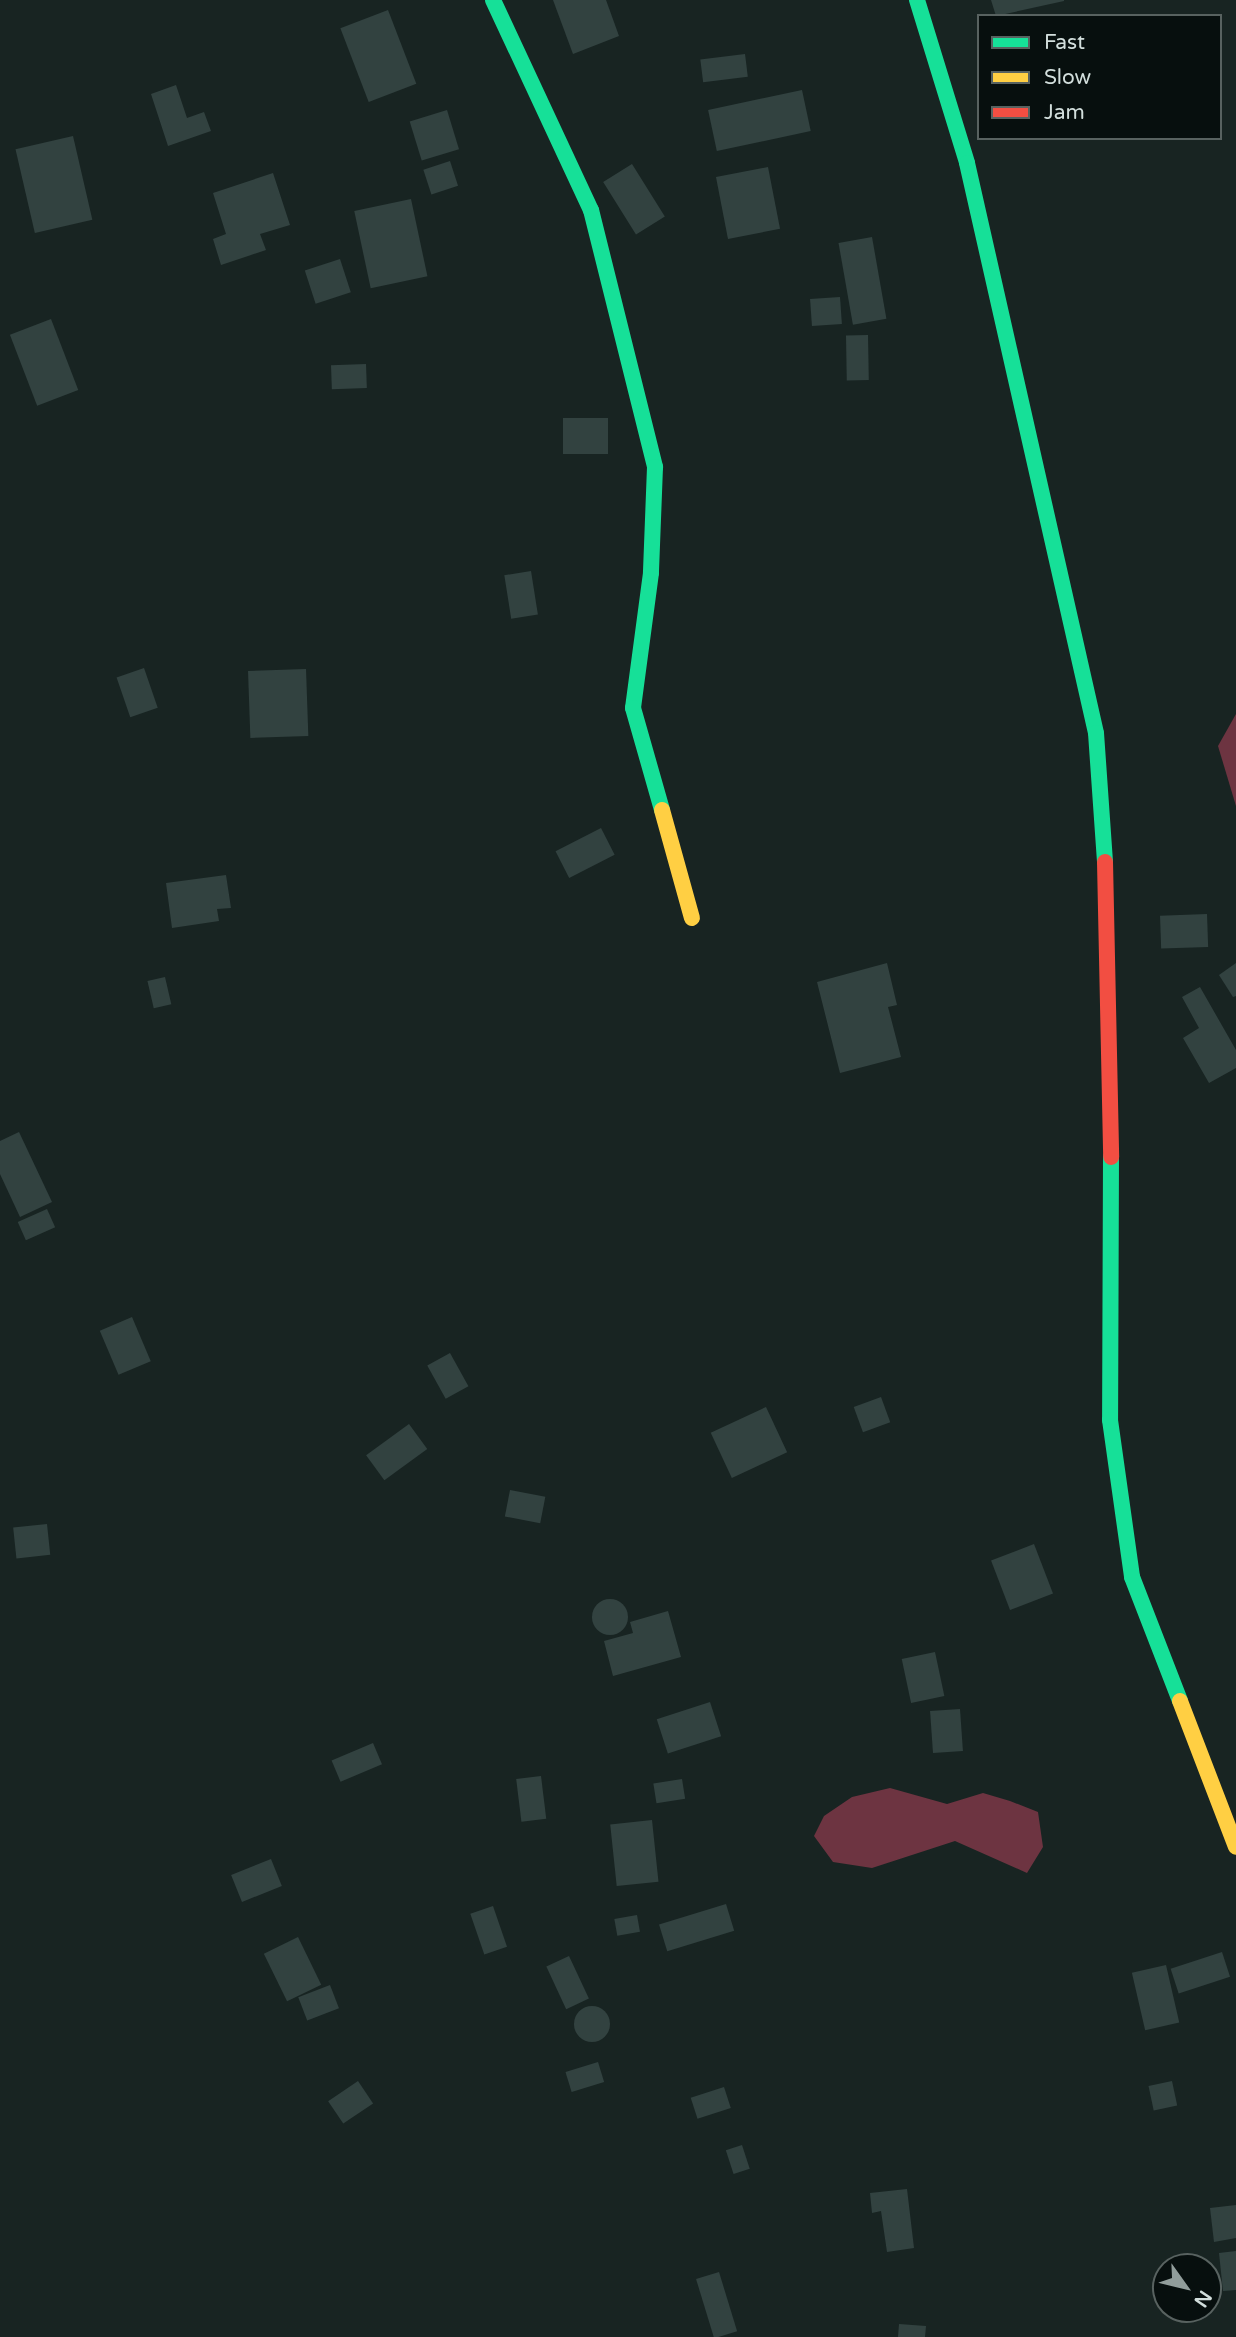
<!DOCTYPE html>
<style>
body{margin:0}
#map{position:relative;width:1236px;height:2337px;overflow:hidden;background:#182422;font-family:"Varela Round",sans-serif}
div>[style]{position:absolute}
.forest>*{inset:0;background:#6d3441}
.building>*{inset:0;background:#324240;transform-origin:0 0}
.round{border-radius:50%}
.fast>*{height:16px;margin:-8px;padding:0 8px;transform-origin:8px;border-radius:8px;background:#16e098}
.slow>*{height:16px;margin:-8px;padding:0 8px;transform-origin:8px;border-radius:8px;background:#ffcf43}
.jam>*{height:16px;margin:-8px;padding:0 8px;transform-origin:8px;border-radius:8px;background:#f24e42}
span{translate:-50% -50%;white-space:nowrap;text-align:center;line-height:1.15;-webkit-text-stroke:6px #070f0e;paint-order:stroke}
.legend{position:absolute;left:977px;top:14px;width:245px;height:126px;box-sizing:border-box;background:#070f0e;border:2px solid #586260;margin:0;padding:9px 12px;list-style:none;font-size:21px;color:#d2dedc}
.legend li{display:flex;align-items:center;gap:14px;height:35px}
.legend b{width:35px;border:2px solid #586260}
.north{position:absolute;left:1152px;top:2253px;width:70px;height:70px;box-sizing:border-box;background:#070f0e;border:2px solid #586260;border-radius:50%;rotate:124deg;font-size:19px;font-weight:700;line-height:28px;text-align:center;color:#d2dedc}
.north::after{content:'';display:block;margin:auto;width:24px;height:32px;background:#919d9b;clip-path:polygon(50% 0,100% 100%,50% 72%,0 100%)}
</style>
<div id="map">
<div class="forest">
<div style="clip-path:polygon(1236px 714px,1236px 806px,1218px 746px)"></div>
<div style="clip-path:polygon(890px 1788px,947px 1804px,983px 1793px,1010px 1801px,1038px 1812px,1043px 1847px,1027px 1873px,955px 1841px,872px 1868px,833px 1862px,814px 1836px,824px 1816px,852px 1797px)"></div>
</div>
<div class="building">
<div style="clip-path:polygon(553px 0,606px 0,619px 36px,573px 54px)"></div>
<div style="clip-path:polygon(991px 0,1064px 0,1064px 1px,996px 16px)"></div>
<div style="left:388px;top:10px;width:79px;height:51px;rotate:69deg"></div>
<div style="left:745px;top:54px;width:23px;height:45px;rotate:83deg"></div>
<div style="clip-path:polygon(176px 85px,187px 118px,204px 112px,211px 131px,168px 146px,151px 94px)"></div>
<div style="left:802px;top:90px;width:42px;height:96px;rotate:78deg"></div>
<div style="left:447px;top:110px;width:41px;height:39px;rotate:73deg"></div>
<div style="left:73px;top:136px;width:86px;height:59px;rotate:77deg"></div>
<div style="left:450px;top:161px;width:26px;height:28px;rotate:72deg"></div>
<div style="left:632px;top:164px;width:62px;height:34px;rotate:58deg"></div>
<div style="left:768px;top:167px;width:63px;height:53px;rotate:79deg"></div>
<div style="clip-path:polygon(273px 173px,290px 225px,260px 234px,266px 250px,221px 265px,213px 239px,226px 234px,213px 193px)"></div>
<div style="left:411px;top:199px;width:79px;height:58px;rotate:78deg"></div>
<div style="left:872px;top:237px;width:83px;height:34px;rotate:80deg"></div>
<div style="left:340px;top:259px;width:35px;height:37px;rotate:72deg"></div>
<div style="left:840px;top:297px;width:27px;height:30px;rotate:86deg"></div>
<div style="left:51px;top:319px;width:76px;height:44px;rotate:69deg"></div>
<div style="left:868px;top:335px;width:45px;height:22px;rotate:89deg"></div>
<div style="left:366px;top:364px;width:24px;height:35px;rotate:88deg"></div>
<div style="left:608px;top:418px;width:36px;height:45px;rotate:90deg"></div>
<div style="left:531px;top:571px;width:44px;height:27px;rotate:81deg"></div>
<div style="left:144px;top:668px;width:42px;height:29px;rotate:71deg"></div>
<div style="left:306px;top:669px;width:67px;height:58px;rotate:88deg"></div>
<div style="left:601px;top:828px;width:30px;height:51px;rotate:63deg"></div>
<div style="clip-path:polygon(226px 875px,231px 908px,217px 909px,219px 921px,172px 928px,166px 883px)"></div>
<div style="left:1207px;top:914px;width:33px;height:47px;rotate:88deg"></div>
<div style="clip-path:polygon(887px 963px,897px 1005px,888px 1007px,901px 1057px,840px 1073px,817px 982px)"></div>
<div style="clip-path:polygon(1236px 963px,1236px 996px,1233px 997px,1219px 975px)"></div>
<div style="left:165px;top:977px;width:28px;height:18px;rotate:77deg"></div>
<div style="clip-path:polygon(1200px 987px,1236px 1050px,1236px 1068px,1209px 1083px,1183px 1038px,1199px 1028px,1182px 997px)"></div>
<div style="clip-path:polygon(19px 1132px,52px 1202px,20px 1217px,0 1174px,0 1141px)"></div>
<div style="left:47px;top:1209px;width:20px;height:32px;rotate:66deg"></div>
<div style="left:132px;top:1317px;width:48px;height:35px;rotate:67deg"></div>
<div style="left:450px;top:1353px;width:38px;height:26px;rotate:61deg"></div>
<div style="left:881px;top:1397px;width:27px;height:29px;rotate:70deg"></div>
<div style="left:766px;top:1407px;width:50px;height:61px;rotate:65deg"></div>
<div style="left:409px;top:1424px;width:31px;height:53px;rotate:54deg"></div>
<div style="left:510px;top:1490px;width:36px;height:27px;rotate:11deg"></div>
<div style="left:47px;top:1524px;width:31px;height:34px;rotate:84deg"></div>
<div style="left:1034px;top:1544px;width:53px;height:46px;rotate:69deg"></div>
<div class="round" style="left:592px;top:1599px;width:36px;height:36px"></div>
<div style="clip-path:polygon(668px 1611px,681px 1657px,613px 1676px,604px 1641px,633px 1633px,630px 1622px)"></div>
<div style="left:935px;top:1652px;width:45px;height:34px;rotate:78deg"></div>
<div style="left:710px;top:1702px;width:36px;height:56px;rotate:72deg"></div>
<div style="left:960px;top:1709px;width:42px;height:30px;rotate:86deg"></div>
<div style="left:373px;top:1743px;width:23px;height:45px;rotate:67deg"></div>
<div style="left:541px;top:1776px;width:43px;height:25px;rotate:83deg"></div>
<div style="left:682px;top:1779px;width:20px;height:29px;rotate:81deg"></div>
<div style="left:652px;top:1820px;width:62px;height:42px;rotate:84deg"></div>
<div style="left:271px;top:1859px;width:29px;height:43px;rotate:68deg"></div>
<div style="left:726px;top:1904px;width:28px;height:70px;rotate:73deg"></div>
<div style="left:493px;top:1906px;width:43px;height:24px;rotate:71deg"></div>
<div style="left:637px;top:1915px;width:17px;height:23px;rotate:80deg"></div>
<div style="left:298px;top:1937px;width:53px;height:38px;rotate:64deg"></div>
<div style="left:1222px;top:1952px;width:26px;height:54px;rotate:72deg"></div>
<div style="left:569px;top:1956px;width:47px;height:25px;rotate:65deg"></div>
<div style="left:1166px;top:1965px;width:59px;height:35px;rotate:77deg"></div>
<div style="left:330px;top:1985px;width:25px;height:34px;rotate:69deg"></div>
<div class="round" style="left:574px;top:2006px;width:36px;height:36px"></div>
<div style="left:598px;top:2062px;width:21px;height:34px;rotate:73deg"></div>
<div style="left:358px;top:2081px;width:27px;height:36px;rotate:56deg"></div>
<div style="left:1172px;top:2081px;width:25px;height:24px;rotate:78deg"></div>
<div style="left:724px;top:2087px;width:22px;height:35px;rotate:72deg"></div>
<div style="left:742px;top:2145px;width:25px;height:17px;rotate:72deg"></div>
<div style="clip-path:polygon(907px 2189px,914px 2248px,887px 2252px,881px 2211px,872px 2213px,870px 2193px)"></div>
<div style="clip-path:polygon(1236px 2205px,1236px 2238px,1214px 2242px,1210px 2208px)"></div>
<div style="clip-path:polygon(1236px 2251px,1236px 2290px,1223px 2291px,1219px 2253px)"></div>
<div style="left:719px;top:2272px;width:62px;height:24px;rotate:73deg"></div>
<div style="clip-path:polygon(899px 2324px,926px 2326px,925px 2337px,898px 2337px)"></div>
</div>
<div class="fast">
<div style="left:493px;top:0;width:232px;rotate:65deg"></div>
<div style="left:591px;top:210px;width:265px;rotate:76deg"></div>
<div style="left:655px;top:467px;width:106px;rotate:92.2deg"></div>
<div style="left:651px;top:573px;width:136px;rotate:97.6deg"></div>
<div style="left:633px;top:708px;width:106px;rotate:74.1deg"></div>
<div style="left:917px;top:0;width:170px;rotate:72.9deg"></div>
<div style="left:967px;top:163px;width:584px;rotate:77.25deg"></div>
<div style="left:1096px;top:733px;width:129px;rotate:86deg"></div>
<div style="left:1111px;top:1157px;width:263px;rotate:90.2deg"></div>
<div style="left:1110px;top:1420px;width:159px;rotate:82deg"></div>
<div style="left:1132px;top:1577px;width:133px;rotate:68.8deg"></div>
</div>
<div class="slow">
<div style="left:662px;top:810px;width:112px;rotate:74.5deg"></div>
<div style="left:1180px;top:1701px;width:156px;rotate:69deg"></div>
</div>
<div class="jam">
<div style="left:1105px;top:862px;width:295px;rotate:88.8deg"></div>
</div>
<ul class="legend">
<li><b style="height:9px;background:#16e098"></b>Fast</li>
<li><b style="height:9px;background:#ffcf43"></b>Slow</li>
<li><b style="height:9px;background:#f24e42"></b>Jam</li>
</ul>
<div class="north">N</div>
</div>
